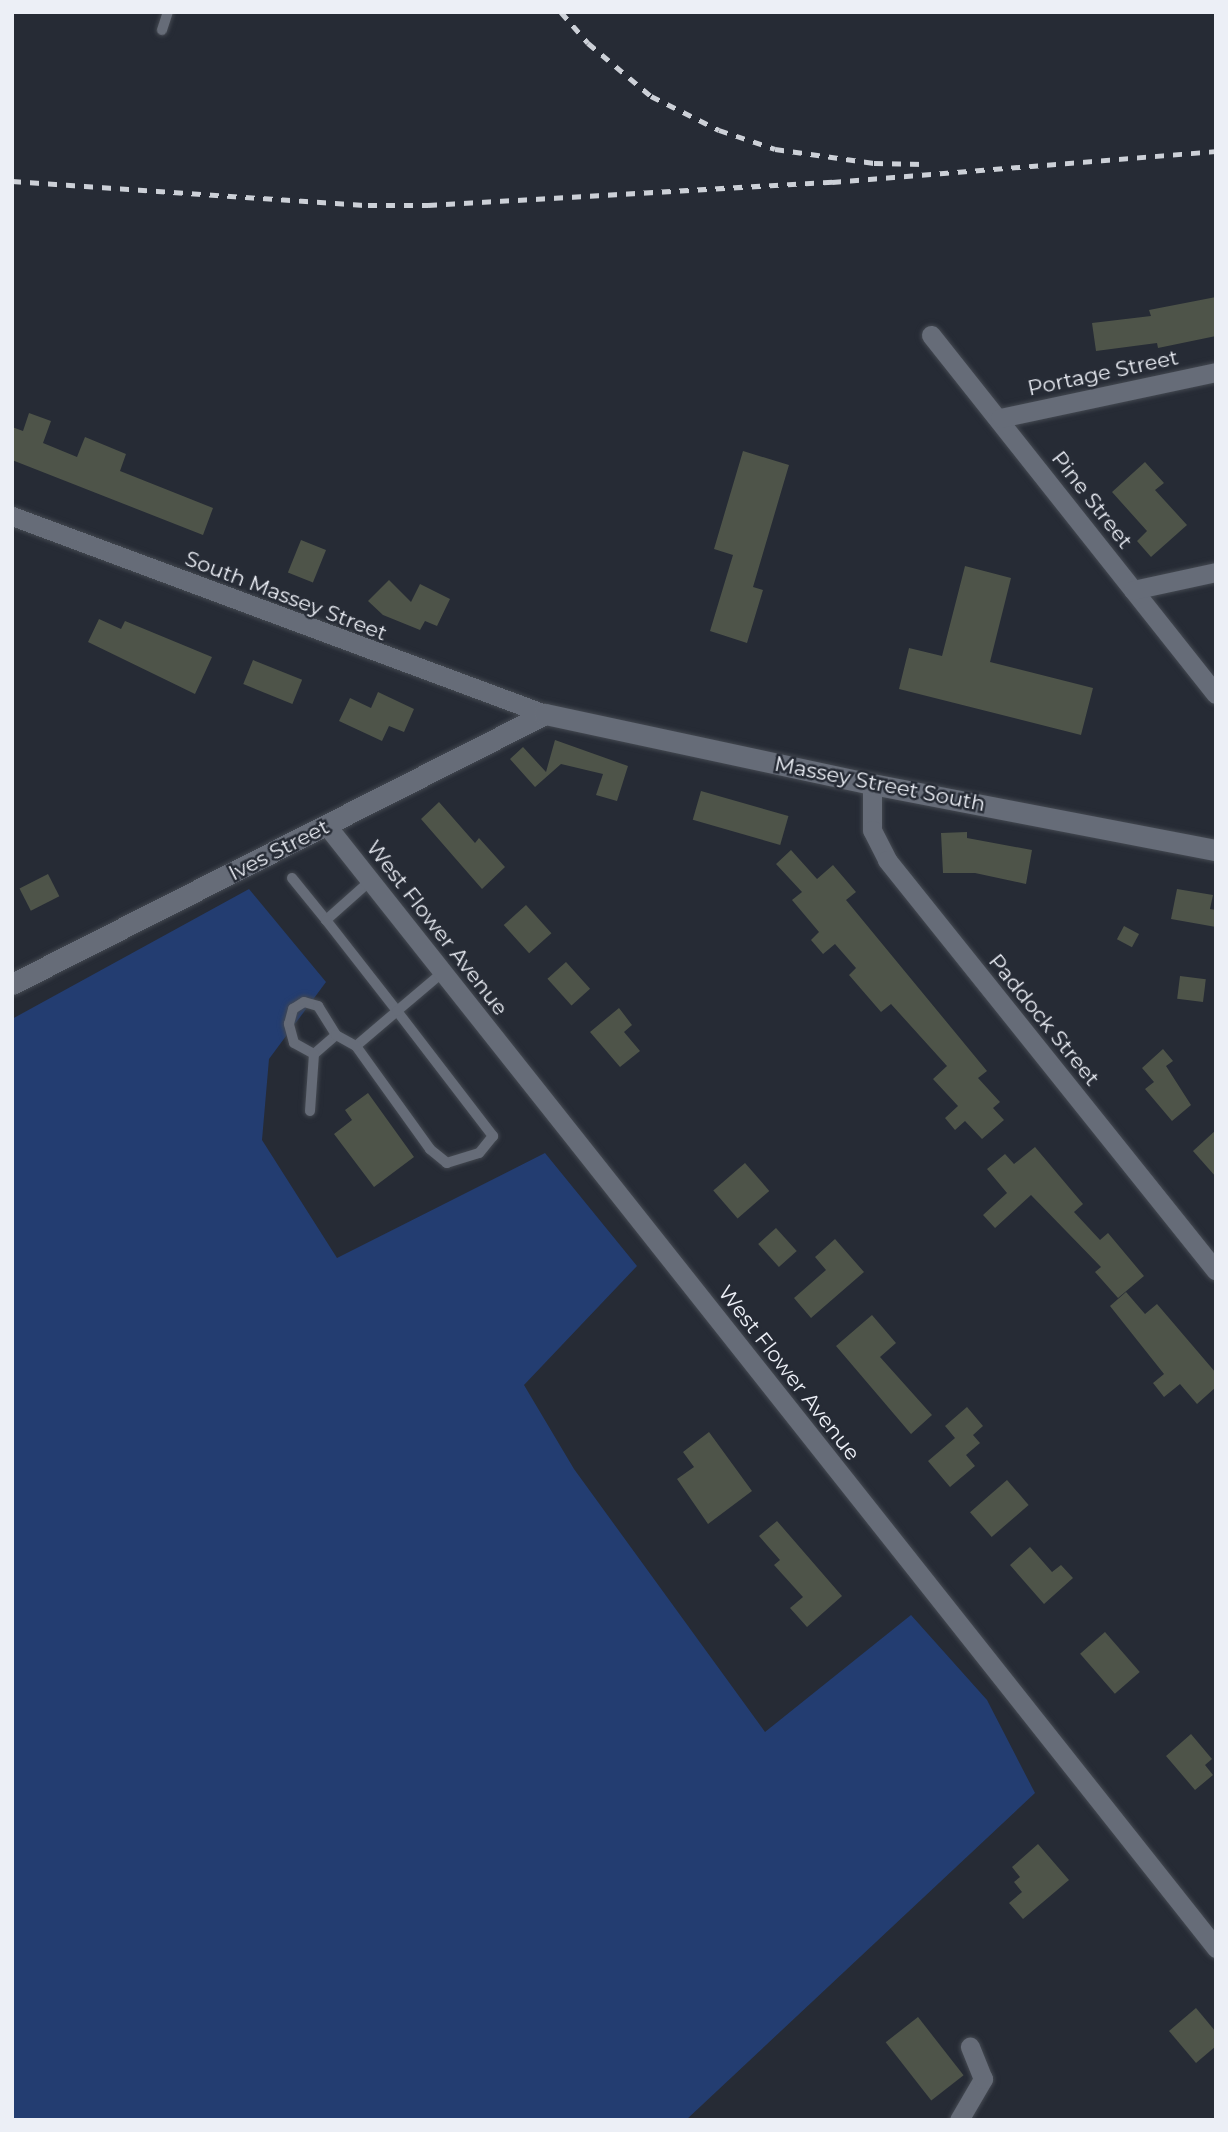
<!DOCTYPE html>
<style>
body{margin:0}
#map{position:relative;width:1228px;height:2132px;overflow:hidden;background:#262b35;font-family:Montserrat,sans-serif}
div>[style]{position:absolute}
.green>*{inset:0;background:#233d71}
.building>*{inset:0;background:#4e5449;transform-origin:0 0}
.roads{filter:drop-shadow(0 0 2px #444951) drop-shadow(0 0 2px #444951)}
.service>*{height:10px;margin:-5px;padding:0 5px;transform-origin:5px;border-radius:5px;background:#666c78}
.minor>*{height:19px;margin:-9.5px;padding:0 9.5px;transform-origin:9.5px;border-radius:9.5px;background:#666c78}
.tertiary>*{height:21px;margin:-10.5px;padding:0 10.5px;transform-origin:10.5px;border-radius:10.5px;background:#666c78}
.rail>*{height:5px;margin-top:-2.5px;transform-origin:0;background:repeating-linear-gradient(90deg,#ccd0d7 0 9px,transparent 0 18px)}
span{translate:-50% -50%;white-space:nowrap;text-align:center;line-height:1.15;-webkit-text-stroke:5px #262b35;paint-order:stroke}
.street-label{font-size:21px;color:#eceff6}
.frame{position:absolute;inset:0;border:14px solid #eceff6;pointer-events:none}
</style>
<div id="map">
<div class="green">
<div style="clip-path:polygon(249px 889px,326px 982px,269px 1059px,262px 1140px,337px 1258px,545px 1153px,637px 1266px,524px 1385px,574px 1469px,765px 1732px,911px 1615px,987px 1700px,1035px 1793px,686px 2120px,12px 2120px,12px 1019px)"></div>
</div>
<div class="building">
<div style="clip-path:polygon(1216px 297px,1216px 336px,1158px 348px,1157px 343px,1096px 351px,1092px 323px,1151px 316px,1149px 310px)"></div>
<div style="clip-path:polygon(29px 413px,51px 421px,43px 443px,77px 457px,85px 437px,126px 454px,120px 471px,213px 508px,203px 535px,12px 460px,12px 427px,23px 431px)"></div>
<div style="clip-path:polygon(743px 451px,789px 465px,753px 587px,763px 590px,747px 643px,710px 631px,733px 555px,714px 549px)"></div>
<div style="clip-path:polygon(1145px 462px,1164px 483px,1155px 490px,1187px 525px,1151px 557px,1137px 541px,1147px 531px,1112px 492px)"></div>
<div style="left:301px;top:540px;width:27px;height:35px;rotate:22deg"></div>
<div style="clip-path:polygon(965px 566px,1011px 578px,990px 662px,1093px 688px,1081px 735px,899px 689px,909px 648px,942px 656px)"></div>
<div style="clip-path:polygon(389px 580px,411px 602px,420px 584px,450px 599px,437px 626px,425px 621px,420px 630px,383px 615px,368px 601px)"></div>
<div style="clip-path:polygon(99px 619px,121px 629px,125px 621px,212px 657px,195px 694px,88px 642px)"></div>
<div style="left:253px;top:660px;width:53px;height:26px;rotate:22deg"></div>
<div style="clip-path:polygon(378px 692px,414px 709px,404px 732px,389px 726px,382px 741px,339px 721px,350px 698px,371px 708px)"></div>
<div style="clip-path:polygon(555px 740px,628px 766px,617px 801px,596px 795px,603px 774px,561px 764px,535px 787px,510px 759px,523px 747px,546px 772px)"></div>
<div style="left:701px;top:791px;width:91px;height:30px;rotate:16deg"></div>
<div style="clip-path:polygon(439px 802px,475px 843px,479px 838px,505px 867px,482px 889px,421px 819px)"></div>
<div style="clip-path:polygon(967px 832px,967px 838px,1032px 850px,1026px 884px,975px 873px,943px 873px,941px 833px)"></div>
<div style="clip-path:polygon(791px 850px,817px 879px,833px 865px,856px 892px,846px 900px,987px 1071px,978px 1078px,1000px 1102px,993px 1108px,1004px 1120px,982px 1139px,965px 1121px,955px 1130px,945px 1118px,958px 1106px,933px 1079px,947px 1066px,891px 1004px,881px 1012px,849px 975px,856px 968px,835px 944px,823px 954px,811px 940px,819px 932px,792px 900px,802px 892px,776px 864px)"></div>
<div style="left:48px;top:874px;width:25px;height:32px;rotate:63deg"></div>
<div style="clip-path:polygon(1177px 889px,1213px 895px,1210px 909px,1216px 910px,1216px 927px,1171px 919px)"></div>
<div style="left:526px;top:905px;width:38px;height:30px;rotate:48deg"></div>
<div style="left:1124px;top:926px;width:17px;height:15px;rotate:28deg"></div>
<div style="left:566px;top:962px;width:36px;height:25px;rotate:48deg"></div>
<div style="left:1180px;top:976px;width:26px;height:23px;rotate:7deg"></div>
<div style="clip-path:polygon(619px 1008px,632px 1025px,624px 1032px,640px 1051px,620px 1067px,590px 1032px)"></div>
<div style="clip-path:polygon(1163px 1049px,1173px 1061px,1166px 1066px,1191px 1105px,1172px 1121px,1145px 1089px,1154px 1082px,1142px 1068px)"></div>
<div style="clip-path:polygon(368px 1093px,414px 1157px,374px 1187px,334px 1134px,352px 1120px,345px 1110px)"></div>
<div style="clip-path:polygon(1216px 1130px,1216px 1177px,1193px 1151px)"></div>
<div style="clip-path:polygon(1035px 1147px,1083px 1204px,1074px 1212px,1100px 1240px,1108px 1233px,1144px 1276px,1118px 1298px,1095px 1272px,1101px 1267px,1031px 1195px,995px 1228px,983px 1215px,1007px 1193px,987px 1169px,1005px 1154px,1014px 1164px)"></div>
<div style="left:745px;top:1163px;width:37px;height:42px;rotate:49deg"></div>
<div style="left:776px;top:1228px;width:31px;height:24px;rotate:48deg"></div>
<div style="clip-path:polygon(835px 1239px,864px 1272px,811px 1318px,794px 1298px,826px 1270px,815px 1257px)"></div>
<div style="clip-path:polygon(1126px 1292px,1145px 1314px,1157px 1304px,1216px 1373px,1216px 1387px,1197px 1404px,1180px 1384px,1164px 1397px,1153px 1383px,1164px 1374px,1110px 1306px)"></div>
<div style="clip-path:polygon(872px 1315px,896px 1343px,880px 1357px,932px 1415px,911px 1434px,836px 1346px)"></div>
<div style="clip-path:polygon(967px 1407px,983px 1426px,973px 1435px,980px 1443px,966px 1455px,975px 1466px,950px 1487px,928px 1461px,955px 1438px,945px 1426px)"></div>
<div style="clip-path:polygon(709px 1432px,752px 1491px,708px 1524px,677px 1479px,694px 1467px,683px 1452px)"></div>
<div style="left:1007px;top:1480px;width:33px;height:49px;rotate:49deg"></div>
<div style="clip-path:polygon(777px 1521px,842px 1596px,807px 1627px,790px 1608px,803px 1597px,774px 1565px,780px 1560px,759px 1536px)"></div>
<div style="clip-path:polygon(1030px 1547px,1052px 1572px,1061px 1565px,1073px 1578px,1044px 1604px,1010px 1565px)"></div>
<div style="left:1105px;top:1632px;width:53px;height:33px;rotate:49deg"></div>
<div style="clip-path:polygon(1191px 1734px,1212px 1759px,1205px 1765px,1213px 1775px,1195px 1790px,1166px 1756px)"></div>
<div style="clip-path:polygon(1038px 1844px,1069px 1880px,1023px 1919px,1009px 1903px,1022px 1892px,1014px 1882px,1020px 1877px,1012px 1867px)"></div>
<div style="clip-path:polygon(1196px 2008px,1216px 2032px,1216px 2046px,1196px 2063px,1169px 2031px)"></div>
<div style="left:918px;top:2017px;width:74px;height:41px;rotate:52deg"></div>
</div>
<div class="roads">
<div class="service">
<div style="left:162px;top:30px;width:19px;rotate:-72deg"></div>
<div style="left:292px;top:878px;width:54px;rotate:51deg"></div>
<div style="left:370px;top:881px;width:59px;rotate:138.4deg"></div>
<div style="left:326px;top:920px;width:115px;rotate:52deg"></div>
<div style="left:397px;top:1011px;width:158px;rotate:52.5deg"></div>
<div style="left:493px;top:1136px;width:22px;rotate:129deg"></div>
<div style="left:479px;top:1153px;width:34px;rotate:163deg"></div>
<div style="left:447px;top:1163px;width:22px;rotate:-141deg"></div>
<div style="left:430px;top:1149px;width:127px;rotate:-125.7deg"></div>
<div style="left:356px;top:1046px;width:54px;rotate:-40.5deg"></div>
<div style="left:397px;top:1011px;width:60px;rotate:-40.3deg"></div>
<div style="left:336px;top:1035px;width:29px;rotate:139deg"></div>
<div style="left:314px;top:1054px;width:23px;rotate:-151deg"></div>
<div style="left:294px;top:1043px;width:20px;rotate:-105deg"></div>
<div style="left:289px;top:1024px;width:16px;rotate:-75deg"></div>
<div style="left:293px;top:1009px;width:13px;rotate:-32deg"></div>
<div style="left:304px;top:1002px;width:15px;rotate:16deg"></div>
<div style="left:318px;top:1006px;width:34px;rotate:58deg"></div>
<div style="left:336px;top:1035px;width:23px;rotate:29deg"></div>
<div style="left:310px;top:1111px;width:57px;rotate:-86deg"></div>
</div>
<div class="minor">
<div style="left:931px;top:335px;width:458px;rotate:51.6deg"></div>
<div style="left:1000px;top:418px;width:221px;rotate:-12deg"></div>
<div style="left:12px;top:516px;width:569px;rotate:20.38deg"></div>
<div style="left:1133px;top:590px;width:85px;rotate:-12.2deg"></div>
<div style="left:872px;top:784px;width:46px;rotate:90deg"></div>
<div style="left:872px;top:830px;width:34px;rotate:63deg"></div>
<div style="left:887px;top:860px;width:526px;rotate:51.32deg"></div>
<div style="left:327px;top:826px;width:1432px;rotate:51.61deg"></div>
<div style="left:959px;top:2120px;width:48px;rotate:-59.7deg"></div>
<div style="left:983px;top:2079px;width:35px;rotate:-112deg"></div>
</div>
<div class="tertiary">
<div style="left:12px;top:984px;width:597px;rotate:-26.87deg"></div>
<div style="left:545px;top:714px;width:334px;rotate:12.1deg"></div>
<div style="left:872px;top:784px;width:350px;rotate:10.9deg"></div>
</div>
</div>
<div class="rail">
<div style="left:561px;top:12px;width:41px;rotate:48.9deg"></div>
<div style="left:588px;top:43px;width:82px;rotate:40.1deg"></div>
<div style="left:651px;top:96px;width:76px;rotate:26.6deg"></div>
<div style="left:719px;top:130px;width:59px;rotate:18.7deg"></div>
<div style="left:775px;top:149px;width:100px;rotate:8deg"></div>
<div style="left:874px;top:163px;width:50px;rotate:1.1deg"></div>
<div style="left:12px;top:181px;width:357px;rotate:3.9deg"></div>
<div style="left:368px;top:205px;width:60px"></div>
<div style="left:428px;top:205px;width:405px;rotate:-3.3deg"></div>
<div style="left:832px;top:182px;width:385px;rotate:-4.6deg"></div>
</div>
<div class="street-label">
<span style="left:1103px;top:373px;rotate:-12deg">Portage Street</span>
<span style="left:1092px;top:500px;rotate:52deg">Pine Street</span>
<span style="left:286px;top:596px;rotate:21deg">South Massey Street</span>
<span style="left:880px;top:784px;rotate:11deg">Massey Street South</span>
<span style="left:279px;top:850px;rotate:-27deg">Ives Street</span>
<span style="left:437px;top:928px;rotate:52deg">West Flower Avenue</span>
<span style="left:1044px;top:1020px;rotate:51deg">Paddock Street</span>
<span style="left:789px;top:1373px;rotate:52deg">West Flower Avenue</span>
</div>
<div class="frame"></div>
</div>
